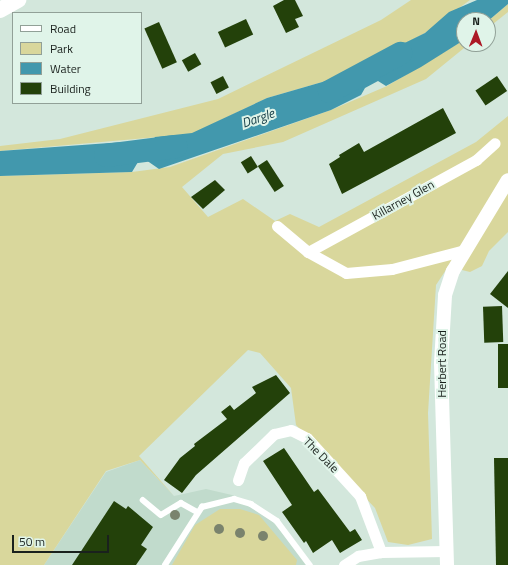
<!DOCTYPE html>
<style>
body{margin:0}
#map{position:relative;width:508px;height:565px;overflow:hidden;background:#d3e7dc;font-family:"Titillium Web",sans-serif}
div>[style]{position:absolute}
.built>*{inset:0;background:#c1dbcc}
.green>*{inset:0;background:#d9d79c}
.water>*{inset:0;background:#4298ad}
.river>*{height:23px;margin:-11.5px;padding:0 11.5px;transform-origin:11.5px;border-radius:11.5px;background:#4298ad}
.building>*{inset:0;background:#23410a;transform-origin:0 0}
.service>*{height:5.5px;margin:-2.75px;padding:0 2.75px;transform-origin:2.75px;border-radius:2.75px;background:#fff}
.minor>*{height:11px;margin:-5.5px;padding:0 5.5px;transform-origin:5.5px;border-radius:5.5px;background:#fff}
.tertiary>*{height:14px;margin:-7px;padding:0 7px;transform-origin:7px;border-radius:7px;background:#fff}
.secondary>*{height:16px;margin:-8px;padding:0 8px;transform-origin:8px;border-radius:8px;background:#fff}
.trees>*{width:10px;height:10px;margin:-5px;border-radius:50%;background:#7a836d}
span{translate:-50% -50%;white-space:nowrap;text-align:center;line-height:1.15;-webkit-text-stroke:4px #e0f4e9;paint-order:stroke}
.street-label{font-size:12px;color:#1a211d}
.water-label{font-size:13px;color:#19404a;font-style:italic}
.legend{position:absolute;left:12px;top:12px;width:130px;height:92px;box-sizing:border-box;background:#e0f4e9;border:1px solid #91a097;margin:0;padding:5px 7px;list-style:none;font-size:12px;color:#1a211d}
.legend li{display:flex;align-items:center;gap:8px;height:20px}
.legend b{width:20px;border:1px solid #91a097}
.north{position:absolute;left:456px;top:12px;width:40px;height:40px;box-sizing:border-box;background:#e0f4e9;border:1px solid #91a097;border-radius:50%;rotate:1deg;font-size:11px;font-weight:700;line-height:16px;text-align:center;color:#1a211d}
.north::after{content:'';display:block;margin:auto;width:14px;height:18px;background:#ac1926;clip-path:polygon(50% 0,100% 100%,50% 72%,0 100%)}
.scale{position:absolute;left:12px;top:535px;width:97px;height:18px;box-sizing:border-box;border:2px solid #1a211d;border-top:0;padding-left:5px;font-size:12px;line-height:14px;white-space:nowrap;color:#1a211d;-webkit-text-stroke:3px #e0f4e9;paint-order:stroke}
</style>
<div id="map">
<div class="built">
<div style="clip-path:polygon(140px 460px,174px 496px,206px 489px,232px 495px,265px 513px,310px 565px,44px 565px,106px 472px)"></div>
</div>
<div class="green">
<div style="clip-path:polygon(411px 0,470px 0,425px 33px,343px 76px,267px 98px,192px 134px,0 151px,0 146px,60px 139px,218px 99px,381px 20px)"></div>
<div style="clip-path:polygon(508px 4px,508px 12px,488px 28px,488px 21px)"></div>
<div style="clip-path:polygon(464px 40px,464px 44px,469px 44px,426px 79px,283px 142px,223px 154px,182px 187px,208px 217px,243px 199px,275px 221px,290px 214px,319px 227px,476px 142px,508px 116px,508px 176px,436px 285px,428px 413px,432px 539px,408px 545px,388px 542px,375px 508px,296px 425px,291px 388px,260px 353px,248px 350px,139px 456px,174px 496px,140px 460px,106px 471px,44px 565px,0 565px,0 176px,132px 172px,170px 167px,331px 110px,387px 86px)"></div>
<div style="clip-path:polygon(508px 188px,508px 232px,489px 251px,482px 266px,470px 272px,462px 270px,464px 256px)"></div>
<div style="clip-path:polygon(220px 509px,240px 509px,259px 515px,297px 560px,296px 565px,172px 565px,195px 525px)"></div>
</div>
<div class="water">
<div style="clip-path:polygon(477px 0,508px 0,508px 4px,488px 21px,464px 20px,464px 40px,421px 67px,386px 86px,378px 81px,365px 88px,361px 95px,331px 110px,159px 169px,146px 160px,138px 162px,132px 172px,0 176px,0 151px,123px 142px,131px 149px,141px 151px,150px 146px,155px 137px,192px 133px,267px 98px,343px 76px,365px 76px,376px 57px,425px 33px,449px 12px)"></div>
</div>
<div class="river">
<div style="left:329px;top:91px;width:81px;rotate:-28.2deg"></div>
<div style="left:105px;top:155px;width:71px;rotate:-7.3deg"></div>
</div>
<div class="building">
<div style="clip-path:polygon(284px 0,295px 0,303px 16px,295px 19px,299px 27px,286px 33px,273px 6px)"></div>
<div style="left:246px;top:19px;width:17px;height:31px;rotate:65deg"></div>
<div style="left:159px;top:22px;width:44px;height:16px;rotate:66deg"></div>
<div style="left:195px;top:53px;width:13px;height:15px;rotate:61deg"></div>
<div style="left:223px;top:76px;width:13px;height:14px;rotate:63deg"></div>
<div style="left:497px;top:76px;width:18px;height:26px;rotate:56deg"></div>
<div style="clip-path:polygon(443px 108px,456px 133px,342px 194px,329px 164px,340px 157px,339px 155px,359px 143px,364px 152px)"></div>
<div style="left:251px;top:156px;width:13px;height:12px;rotate:58deg"></div>
<div style="left:267px;top:160px;width:31px;height:11px;rotate:57deg"></div>
<div style="clip-path:polygon(215px 180px,225px 190px,203px 209px,191px 197px)"></div>
<div style="clip-path:polygon(508px 271px,508px 308px,490px 294px)"></div>
<div style="left:502px;top:306px;width:36px;height:19px;rotate:88deg"></div>
<div style="left:498px;top:344px;width:10px;height:44px"></div>
<div style="clip-path:polygon(276px 375px,290px 393px,196px 475px,182px 493px,164px 480px,180px 458px,195px 446px,194px 444px,227px 419px,221px 412px,230px 405px,234px 410px,256px 393px,252px 387px)"></div>
<div style="clip-path:polygon(284px 448px,314px 492px,318px 489px,350px 532px,355px 529px,362px 540px,340px 553px,332px 540px,313px 553px,306px 541px,304px 543px,282px 512px,292px 505px,263px 461px)"></div>
<div style="clip-path:polygon(494px 458px,508px 458px,508px 565px,496px 565px)"></div>
<div style="clip-path:polygon(114px 501px,126px 509px,128px 506px,153px 527px,141px 545px,147px 549px,136px 565px,72px 565px)"></div>
</div>
<div class="service">
<div style="left:143px;top:500px;width:23px;rotate:40deg"></div>
<div style="left:161px;top:515px;width:23px;rotate:-31deg"></div>
<div style="left:181px;top:503px;width:18px;rotate:29deg"></div>
<div style="left:165px;top:565px;width:69px;rotate:-57.5deg"></div>
<div style="left:202px;top:507px;width:33px;rotate:-14deg"></div>
<div style="left:234px;top:499px;width:18px;rotate:16deg"></div>
<div style="left:251px;top:504px;width:31px;rotate:33deg"></div>
<div style="left:277px;top:521px;width:55px;rotate:53.1deg"></div>
</div>
<div class="minor">
<div style="left:277px;top:226px;width:40px;rotate:40deg"></div>
<div style="left:308px;top:252px;width:192px;rotate:-28.7deg"></div>
<div style="left:476px;top:160px;width:25px;rotate:-42deg"></div>
<div style="left:308px;top:252px;width:43px;rotate:28.9deg"></div>
<div style="left:346px;top:273px;width:46px;rotate:-5deg"></div>
<div style="left:392px;top:269px;width:75px;rotate:-14.6deg"></div>
<div style="left:238px;top:480px;width:18px;rotate:-71deg"></div>
<div style="left:244px;top:463px;width:42px;rotate:-44deg"></div>
<div style="left:274px;top:434px;width:17px;rotate:-13deg"></div>
<div style="left:291px;top:430px;width:18px;rotate:27deg"></div>
<div style="left:307px;top:438px;width:79px;rotate:47.6deg"></div>
<div style="left:360px;top:496px;width:60px;rotate:69.4deg"></div>
<div style="left:344px;top:565px;width:17px;rotate:-33deg"></div>
<div style="left:358px;top:556px;width:23px;rotate:-10deg"></div>
<div style="left:381px;top:552px;width:65px;rotate:-0.9deg"></div>
</div>
<div class="tertiary">
<div style="left:447px;top:565px;width:202px;rotate:-91.7deg"></div>
<div style="left:441px;top:363px;width:68px;rotate:-86.6deg"></div>
<div style="left:445px;top:295px;width:25px;rotate:-72deg"></div>
<div style="left:453px;top:271px;width:106px;rotate:-58.9deg"></div>
</div>
<div class="secondary">
<div style="left:0;top:10px;width:21px;rotate:-29deg"></div>
</div>
<div class="trees">
<div style="left:175px;top:515px"></div>
<div style="left:219px;top:529px"></div>
<div style="left:240px;top:533px"></div>
<div style="left:263px;top:536px"></div>
</div>
<div class="street-label">
<span style="left:403px;top:200px;rotate:-29deg">Killarney Glen</span>
<span style="left:442px;top:364px;rotate:-90deg">Herbert Road</span>
<span style="left:321px;top:455px;rotate:45deg">The Dale</span>
</div>
<div class="water-label">
<span style="left:258px;top:118px;rotate:-19deg">Dargle</span>
</div>
<ul class="legend">
<li><b style="height:5px;background:#fff"></b>Road</li>
<li><b style="height:11px;background:#d9d79c"></b>Park</li>
<li><b style="height:11px;background:#4298ad"></b>Water</li>
<li><b style="height:11px;background:#23410a"></b>Building</li>
</ul>
<div class="north">N</div>
<div class="scale">50 m</div>
</div>
